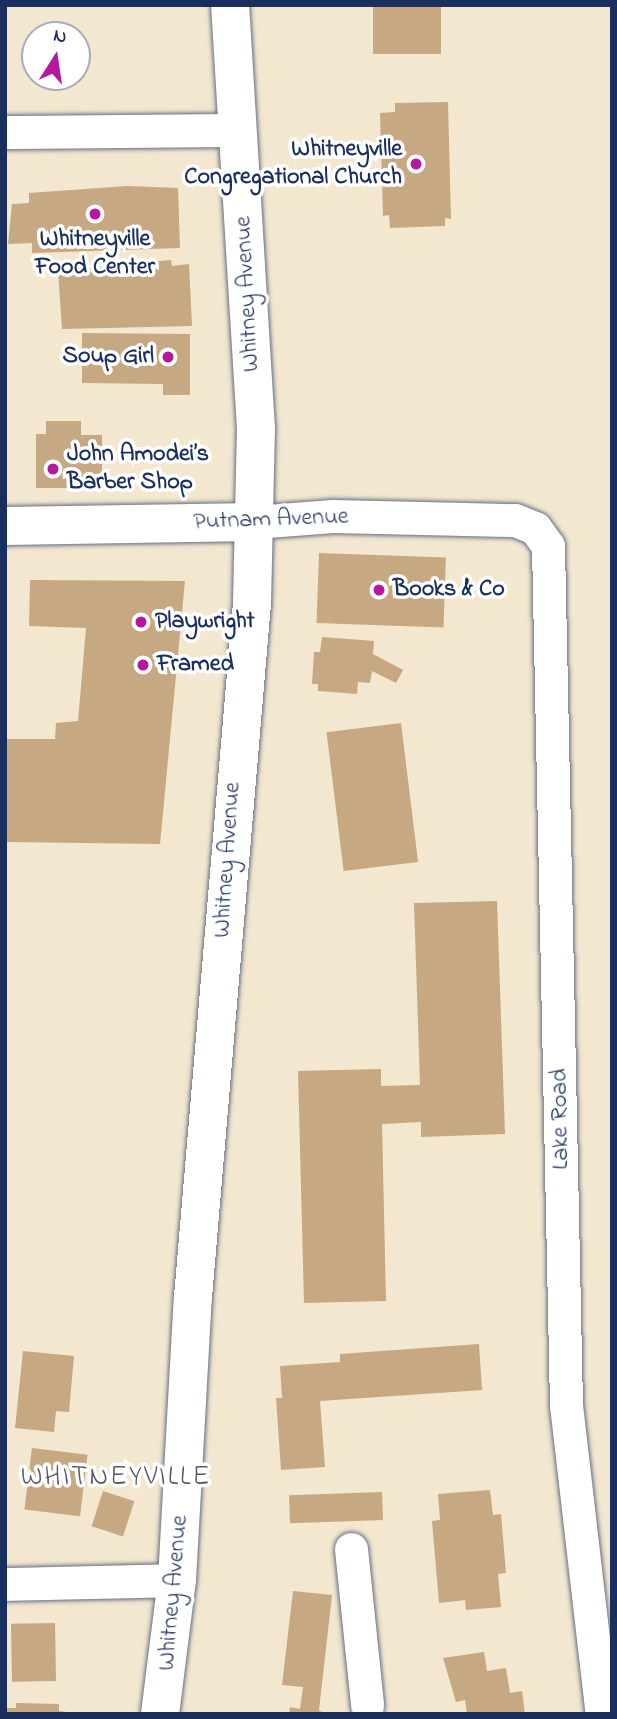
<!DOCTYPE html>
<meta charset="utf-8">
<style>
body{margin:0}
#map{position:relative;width:617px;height:1719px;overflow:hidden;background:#f3e7cf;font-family:"Indie Flower",sans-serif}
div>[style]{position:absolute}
.building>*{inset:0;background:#c6a882;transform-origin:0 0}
.roads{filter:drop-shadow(0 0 2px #676f86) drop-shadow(0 0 2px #676f86)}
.minor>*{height:33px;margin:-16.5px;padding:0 16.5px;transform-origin:16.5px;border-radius:16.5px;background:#fff}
.major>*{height:38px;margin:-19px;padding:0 19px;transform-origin:19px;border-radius:19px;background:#fff}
.dots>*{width:19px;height:19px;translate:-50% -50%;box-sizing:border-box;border:4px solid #fff;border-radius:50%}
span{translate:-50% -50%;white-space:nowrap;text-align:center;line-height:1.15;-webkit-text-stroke:7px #fff;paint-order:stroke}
.poi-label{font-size:24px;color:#1b2f5e;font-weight:700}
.right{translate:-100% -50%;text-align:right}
.left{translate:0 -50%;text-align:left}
.street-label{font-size:24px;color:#1b2f5e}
.quarter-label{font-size:28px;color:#57596b;letter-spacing:2px}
.frame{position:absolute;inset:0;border:7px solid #1b2f5e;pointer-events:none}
.north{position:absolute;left:21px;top:21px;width:70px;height:70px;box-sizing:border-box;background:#fff;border:2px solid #a4acbf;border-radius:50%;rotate:12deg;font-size:19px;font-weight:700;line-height:28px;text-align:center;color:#1b2f5e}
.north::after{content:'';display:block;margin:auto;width:24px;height:32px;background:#b5179e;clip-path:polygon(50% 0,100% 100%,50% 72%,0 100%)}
</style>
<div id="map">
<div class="building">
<div style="left:373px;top:5px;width:68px;height:49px"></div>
<div style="clip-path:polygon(448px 102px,451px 219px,445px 218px,445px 226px,390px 228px,389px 215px,383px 216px,380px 113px,395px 112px,395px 103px)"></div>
<div style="clip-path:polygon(127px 186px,178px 188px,180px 248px,32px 253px,32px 243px,8px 244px,12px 204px,29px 203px,29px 193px)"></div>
<div style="clip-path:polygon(171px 260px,172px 266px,189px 264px,192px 326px,62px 329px,58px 271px)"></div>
<div style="clip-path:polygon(82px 333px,190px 334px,190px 395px,163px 395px,163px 384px,82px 383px)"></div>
<div style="clip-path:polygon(46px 421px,81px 421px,81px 435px,102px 435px,102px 488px,36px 488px,36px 434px,46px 434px)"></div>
<div style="left:319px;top:553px;width:127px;height:70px;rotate:2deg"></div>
<div style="clip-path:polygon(30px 580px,185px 581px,160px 844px,5px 842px,5px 739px,55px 739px,56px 723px,78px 721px,86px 628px,29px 626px)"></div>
<div style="clip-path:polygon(322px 637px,374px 641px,373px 654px,403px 670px,396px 683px,372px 671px,370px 683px,358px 682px,357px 694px,318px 691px,318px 684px,312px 684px,314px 652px,320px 652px)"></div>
<div style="left:401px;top:723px;width:140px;height:75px;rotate:83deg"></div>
<div style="clip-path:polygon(497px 901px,505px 1134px,421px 1137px,421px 1122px,382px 1124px,386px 1301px,304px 1303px,298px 1071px,381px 1069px,381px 1086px,420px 1085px,414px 903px)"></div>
<div style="clip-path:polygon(479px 1344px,482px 1390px,320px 1401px,325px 1467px,281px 1470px,276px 1398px,282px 1398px,280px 1366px,340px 1362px,340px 1354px)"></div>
<div style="clip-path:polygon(23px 1351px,74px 1356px,69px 1412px,56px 1411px,54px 1432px,15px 1428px)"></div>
<div style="left:32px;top:1448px;width:56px;height:62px;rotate:7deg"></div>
<div style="clip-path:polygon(490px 1490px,493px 1515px,501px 1514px,506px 1573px,498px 1574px,501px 1607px,466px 1610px,465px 1600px,439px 1603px,432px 1521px,440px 1520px,438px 1494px)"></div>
<div style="left:103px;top:1491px;width:33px;height:37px;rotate:18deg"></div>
<div style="left:382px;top:1492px;width:28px;height:93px;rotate:88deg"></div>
<div style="clip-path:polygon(293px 1591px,332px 1595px,319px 1710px,324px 1714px,289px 1714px,290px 1707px,300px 1709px,303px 1687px,282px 1685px)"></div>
<div style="left:55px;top:1623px;width:58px;height:44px;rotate:89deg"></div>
<div style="clip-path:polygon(484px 1652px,487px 1671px,506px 1668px,510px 1693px,522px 1691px,525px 1714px,467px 1714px,465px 1700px,456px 1702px,443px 1658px)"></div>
<div style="clip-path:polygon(16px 1703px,59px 1704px,59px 1711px,81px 1714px,5px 1714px,5px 1708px,16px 1708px)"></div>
</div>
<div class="roads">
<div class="minor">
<div style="left:5px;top:132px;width:234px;rotate:-0.5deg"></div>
<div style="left:254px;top:522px;width:79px;rotate:-4.3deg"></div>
<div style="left:333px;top:516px;width:182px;rotate:1.3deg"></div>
<div style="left:515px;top:520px;width:22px;rotate:22deg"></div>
<div style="left:535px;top:528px;width:22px;rotate:54deg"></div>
<div style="left:548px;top:546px;width:859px;rotate:88.8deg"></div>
<div style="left:566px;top:1405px;width:311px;rotate:83.4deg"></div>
<div style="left:351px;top:1549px;width:157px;rotate:84.1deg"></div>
<div style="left:5px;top:1584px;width:172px;rotate:-1.3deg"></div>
</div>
<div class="major">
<div style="left:5px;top:526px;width:249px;rotate:-0.9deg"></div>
<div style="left:160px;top:1714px;width:135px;rotate:-82.8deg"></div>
<div style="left:177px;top:1580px;width:283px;rotate:-86.8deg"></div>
<div style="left:193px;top:1297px;width:697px;rotate:-85.14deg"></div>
<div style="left:252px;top:603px;width:174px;rotate:-88.7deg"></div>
<div style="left:256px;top:429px;width:425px;rotate:-93.5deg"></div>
</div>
</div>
<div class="dots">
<div style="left:416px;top:164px;background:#b5179e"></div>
<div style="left:95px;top:214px;background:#b5179e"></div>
<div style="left:168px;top:357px;background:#b5179e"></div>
<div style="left:53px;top:469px;background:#b5179e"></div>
<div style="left:379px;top:590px;background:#b5179e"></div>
<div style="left:141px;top:622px;background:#b5179e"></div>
<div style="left:143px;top:665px;background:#b5179e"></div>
</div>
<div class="poi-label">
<span class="right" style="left:402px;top:164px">Whitneyville<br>Congregational Church</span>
<span style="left:95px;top:254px">Whitneyville<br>Food Center</span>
<span class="right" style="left:154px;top:357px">Soup Girl</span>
<span class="left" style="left:67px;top:469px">John Amodei’s<br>Barber Shop</span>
<span class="left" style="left:393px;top:590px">Books &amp; Co</span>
<span class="left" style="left:155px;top:622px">Playwright</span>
<span class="left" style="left:157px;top:665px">Framed</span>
</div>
<div class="street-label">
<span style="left:248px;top:294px;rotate:-93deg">Whitney Avenue</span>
<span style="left:271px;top:520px;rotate:-2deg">Putnam Avenue</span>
<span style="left:228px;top:860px;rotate:-86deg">Whitney Avenue</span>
<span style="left:561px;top:1119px;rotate:-91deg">Lake Road</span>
<span style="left:174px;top:1593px;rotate:-85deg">Whitney Avenue</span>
</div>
<div class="quarter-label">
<span style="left:116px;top:1478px">WHITNEYVILLE</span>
</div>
<div class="frame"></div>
<div class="north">N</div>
</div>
